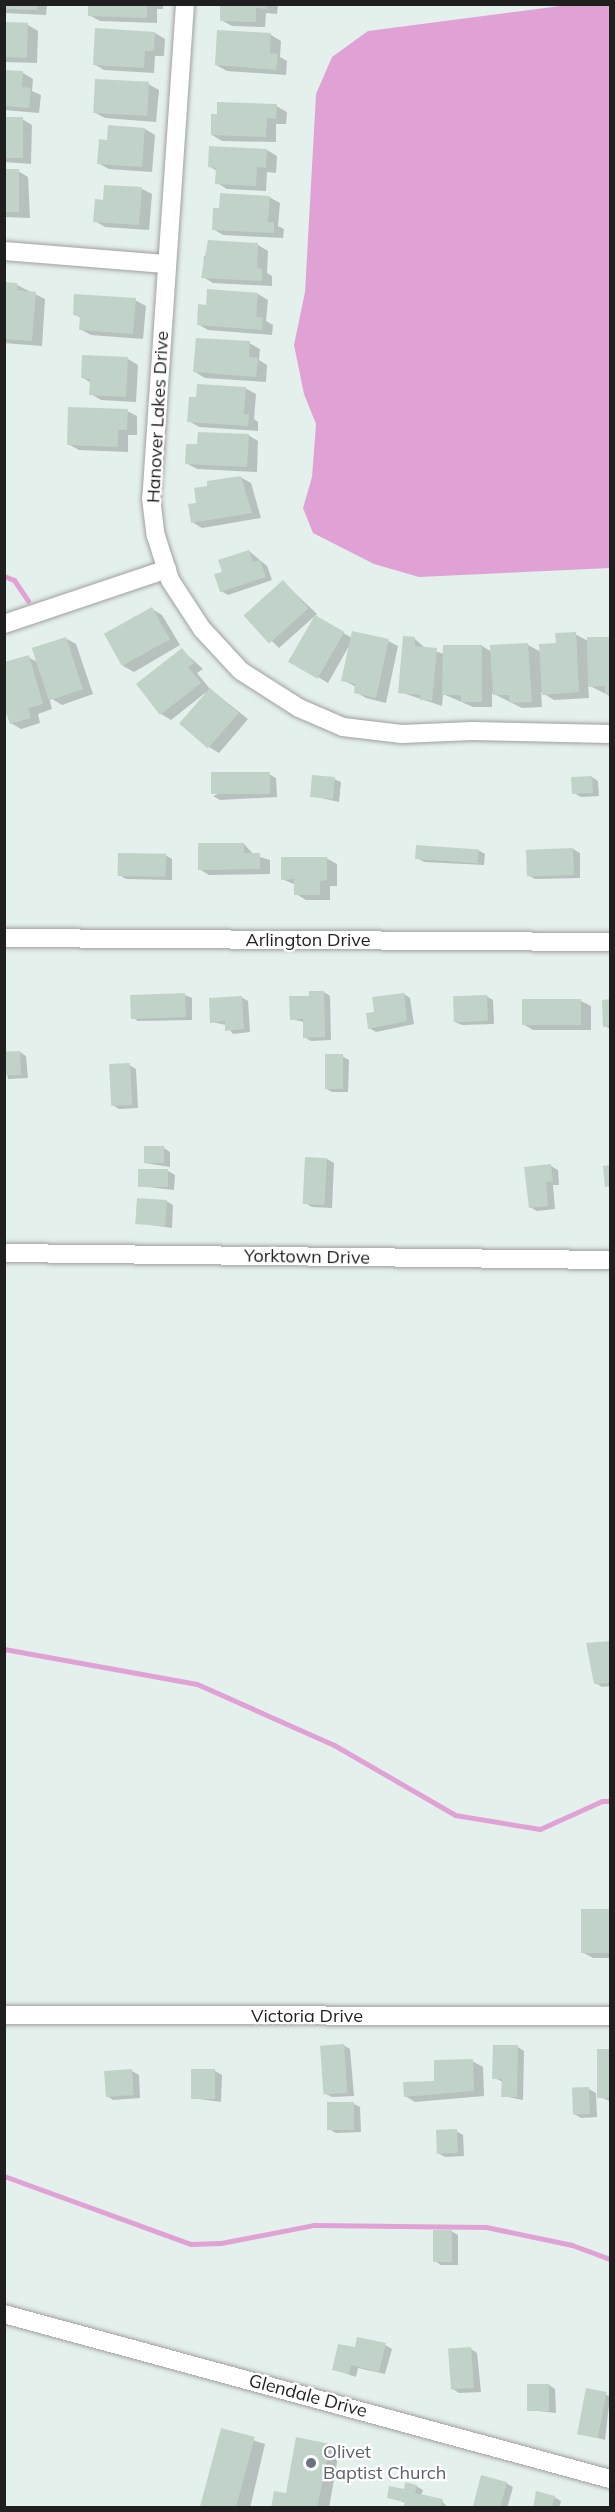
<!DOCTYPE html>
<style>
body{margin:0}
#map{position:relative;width:615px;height:2512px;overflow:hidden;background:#e4f0ec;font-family:Mulish,sans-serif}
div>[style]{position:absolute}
.water>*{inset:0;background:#e0a2d5}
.shadow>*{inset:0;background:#0003}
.stream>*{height:5px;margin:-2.5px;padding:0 2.5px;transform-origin:2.5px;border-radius:2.5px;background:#e0a2d5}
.building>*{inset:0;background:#c1d3c9;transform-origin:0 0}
.roads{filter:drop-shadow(0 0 2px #a0a0a0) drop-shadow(0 0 2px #a0a0a0)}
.minor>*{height:18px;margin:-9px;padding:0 9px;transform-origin:9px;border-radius:9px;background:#fff}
.dots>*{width:16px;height:16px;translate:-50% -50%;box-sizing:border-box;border:3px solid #fff;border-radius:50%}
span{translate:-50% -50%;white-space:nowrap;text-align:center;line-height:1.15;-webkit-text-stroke:4.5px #fff;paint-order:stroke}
.street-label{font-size:18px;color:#1f1f1f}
.worship-label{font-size:18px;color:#5b616d}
.left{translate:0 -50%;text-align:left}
.frame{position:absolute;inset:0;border:6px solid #1f1f1f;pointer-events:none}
</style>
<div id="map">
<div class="water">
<div style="clip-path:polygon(568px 5px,610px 5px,610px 568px,419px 577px,374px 564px,313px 533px,303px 508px,312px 477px,316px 424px,304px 394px,294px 345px,305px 292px,316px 94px,332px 57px,368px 31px)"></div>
</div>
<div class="shadow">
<div style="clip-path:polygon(4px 4px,47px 4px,46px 15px,4px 13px)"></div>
<div style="clip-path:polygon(90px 4px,163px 4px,163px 9px,157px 9px,157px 23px,100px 21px,89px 15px)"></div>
<div style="clip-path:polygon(222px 4px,278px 4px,277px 14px,266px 13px,265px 27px,232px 26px,221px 20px)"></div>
<div style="clip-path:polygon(4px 24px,28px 25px,38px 31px,37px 63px,4px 62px)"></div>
<div style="clip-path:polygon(155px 33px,165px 39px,164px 56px,155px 56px,154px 73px,104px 70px,94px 64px)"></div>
<div style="clip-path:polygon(271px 35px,281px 41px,280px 57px,287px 61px,286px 75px,227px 71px,216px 65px)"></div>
<div style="clip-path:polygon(4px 71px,23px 73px,33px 79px,32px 91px,41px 95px,39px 113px,4px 110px)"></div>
<div style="clip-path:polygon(148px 84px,159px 90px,156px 122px,105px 118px,94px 112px)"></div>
<div style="clip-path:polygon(276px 106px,287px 112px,286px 124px,276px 124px,276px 142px,222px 141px,212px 135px)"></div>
<div style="clip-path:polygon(4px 118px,22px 119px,32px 125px,31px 164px,4px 162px)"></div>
<div style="clip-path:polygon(110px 127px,145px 129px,155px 135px,152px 172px,109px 169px,98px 163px,108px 142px)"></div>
<div style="clip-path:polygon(267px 150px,277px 156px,276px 173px,267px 172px,266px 191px,227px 189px,217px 183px,217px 171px,209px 166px)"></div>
<div style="clip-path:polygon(4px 170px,18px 171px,28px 177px,30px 218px,4px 217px)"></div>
<div style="clip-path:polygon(142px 189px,152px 194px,149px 230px,105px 227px,95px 221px,105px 201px)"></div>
<div style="clip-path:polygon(269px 197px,280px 203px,278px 226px,284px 229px,283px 238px,223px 235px,213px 229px)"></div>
<div style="clip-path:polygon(258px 245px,268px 251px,267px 273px,272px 276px,272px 286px,213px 283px,203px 277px,204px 256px)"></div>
<div style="clip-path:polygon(4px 284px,17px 285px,45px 299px,42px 346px,4px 343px)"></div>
<div style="clip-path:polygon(258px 294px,268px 300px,266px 321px,273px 325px,272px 335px,208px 330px,198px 324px,207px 306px)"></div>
<div style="clip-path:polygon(135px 300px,146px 306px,143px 339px,91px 335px,80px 329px,81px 318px,74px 314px)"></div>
<div style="clip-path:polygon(249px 343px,260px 349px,259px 360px,267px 365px,266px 382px,205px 378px,195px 372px)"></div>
<div style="clip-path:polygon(128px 359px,138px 365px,136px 402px,101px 400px,91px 394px,91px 383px,82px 377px)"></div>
<div style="clip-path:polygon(245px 388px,256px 394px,254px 419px,258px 422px,258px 431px,199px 427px,189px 421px)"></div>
<div style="clip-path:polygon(127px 411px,137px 416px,137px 435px,128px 435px,128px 452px,79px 450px,68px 444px)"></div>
<div style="clip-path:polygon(248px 435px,258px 441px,257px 472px,197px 469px,186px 463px,199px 446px)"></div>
<div style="clip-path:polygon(240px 477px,251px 483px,261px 518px,202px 528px,192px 522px,209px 487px)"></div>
<div style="clip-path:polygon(249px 551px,267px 566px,272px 580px,228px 595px,221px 591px,224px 573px)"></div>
<div style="clip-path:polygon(283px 582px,317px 614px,279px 648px,245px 615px)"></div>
<div style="clip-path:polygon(152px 609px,162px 615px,180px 645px,134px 672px,123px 666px)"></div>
<div style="clip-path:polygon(315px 617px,352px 638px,388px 641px,398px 646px,386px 703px,366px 698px,356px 692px,356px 687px,343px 680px,349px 646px,328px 683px,290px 660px)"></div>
<div style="clip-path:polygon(575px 634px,588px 641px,610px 638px,610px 696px,588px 685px,589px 698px,554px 700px,541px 692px,542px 707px,522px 708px,492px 693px,492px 707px,473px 707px,443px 694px,442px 706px,400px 692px,415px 639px,425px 648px,444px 654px,482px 646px,492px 652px,528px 645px,541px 652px)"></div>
<div style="clip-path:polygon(65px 638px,76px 644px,93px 694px,62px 705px,49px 697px,52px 709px,38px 714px,40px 723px,21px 729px,11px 723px,28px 657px,39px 663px)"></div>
<div style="clip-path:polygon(182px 650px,203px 669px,197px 673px,210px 689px,248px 719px,219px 753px,209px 747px,205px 693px,171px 720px,161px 714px)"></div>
<div style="clip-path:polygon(269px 774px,276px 778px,277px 797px,220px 800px,213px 796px)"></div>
<div style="clip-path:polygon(592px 777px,598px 781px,599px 796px,581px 797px,574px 793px)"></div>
<div style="clip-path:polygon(334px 779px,341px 782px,339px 802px,312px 796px)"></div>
<div style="clip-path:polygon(244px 844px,254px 855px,270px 860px,270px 874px,209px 875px,199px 869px)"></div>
<div style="clip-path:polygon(573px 849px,580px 853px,580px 878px,535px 879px,528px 875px)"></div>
<div style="clip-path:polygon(478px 850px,485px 854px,484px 865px,424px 862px,417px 858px)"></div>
<div style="clip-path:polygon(165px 855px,172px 859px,172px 880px,126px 879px,119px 875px)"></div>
<div style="clip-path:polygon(4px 856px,6px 878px,4px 878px)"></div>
<div style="clip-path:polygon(326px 858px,337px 864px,337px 886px,330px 886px,330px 900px,306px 900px,296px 894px,296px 885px,282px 879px)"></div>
<div style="clip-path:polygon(324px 992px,330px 996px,331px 1040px,311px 1041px,304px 1037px,304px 1022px,291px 1019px,311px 997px)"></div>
<div style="clip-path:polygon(404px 994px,410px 998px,414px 1024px,376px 1032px,369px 1028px,376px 1013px)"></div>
<div style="clip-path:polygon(185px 995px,192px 998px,192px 1020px,138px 1021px,132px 1017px)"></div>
<div style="clip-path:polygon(486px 996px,493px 1000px,494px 1024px,462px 1025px,455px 1022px)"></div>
<div style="clip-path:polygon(241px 997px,248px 1001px,250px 1032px,233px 1034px,226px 1025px,212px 1022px)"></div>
<div style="clip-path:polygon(610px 1000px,610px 1029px,605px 1026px,603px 1001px)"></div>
<div style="clip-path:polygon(581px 1001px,591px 1006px,591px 1030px,533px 1030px,523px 1024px)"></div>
<div style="clip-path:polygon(20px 1052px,26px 1056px,28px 1078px,8px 1079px,4px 1053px)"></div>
<div style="clip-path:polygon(342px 1056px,349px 1060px,348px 1092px,332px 1092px,325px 1088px)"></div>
<div style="clip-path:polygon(129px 1065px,136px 1069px,138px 1108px,119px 1109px,113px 1105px)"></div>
<div style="clip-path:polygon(164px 1148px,170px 1152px,170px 1167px,145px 1163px)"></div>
<div style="clip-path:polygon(327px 1159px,334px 1163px,332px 1208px,312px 1207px,305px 1203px)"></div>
<div style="clip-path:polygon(551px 1166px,558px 1170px,559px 1185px,553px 1185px,555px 1209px,537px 1211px,530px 1207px)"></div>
<div style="clip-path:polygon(168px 1171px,175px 1175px,174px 1190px,139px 1186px)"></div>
<div style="clip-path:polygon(166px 1201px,173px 1205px,172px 1228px,137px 1223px)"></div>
<div style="clip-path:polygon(610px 1642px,610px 1686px,602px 1687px,595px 1683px,588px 1644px)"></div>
<div style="clip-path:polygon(609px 1910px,610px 1958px,593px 1958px,582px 1952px)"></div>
<div style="clip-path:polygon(343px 2045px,350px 2049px,354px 2096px,332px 2097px,326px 2094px)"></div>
<div style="clip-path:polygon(518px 2047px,524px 2051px,523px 2100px,503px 2096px,503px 2082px,494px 2078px)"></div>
<div style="clip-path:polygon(599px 2051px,610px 2051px,610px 2101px,600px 2097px)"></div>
<div style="clip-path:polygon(472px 2061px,483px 2067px,484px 2096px,415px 2102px,405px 2096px)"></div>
<div style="clip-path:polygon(132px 2071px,139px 2075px,140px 2098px,113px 2100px,107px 2096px)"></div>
<div style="clip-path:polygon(215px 2071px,222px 2075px,221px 2102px,192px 2098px)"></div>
<div style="clip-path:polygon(589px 2089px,596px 2093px,597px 2117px,581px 2118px,574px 2114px)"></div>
<div style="clip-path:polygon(354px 2104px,360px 2107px,361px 2132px,336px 2133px,329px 2129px)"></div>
<div style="clip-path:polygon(456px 2131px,463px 2135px,464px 2156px,445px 2157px,438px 2153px)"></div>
<div style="clip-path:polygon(451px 2231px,458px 2235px,458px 2265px,441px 2265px,435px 2261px)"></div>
<div style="clip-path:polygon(385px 2345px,392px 2349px,385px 2374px,358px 2368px,356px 2377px,333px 2369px,356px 2349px)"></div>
<div style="clip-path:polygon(471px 2349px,477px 2353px,481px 2392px,459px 2393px,453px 2389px)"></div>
<div style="clip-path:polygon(549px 2385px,555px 2389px,556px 2413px,529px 2410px)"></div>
<div style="clip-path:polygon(588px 2390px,610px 2396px,605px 2440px,580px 2433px)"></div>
<div style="clip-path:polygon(222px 2430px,265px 2444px,250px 2508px,203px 2508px)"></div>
<div style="clip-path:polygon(329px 2445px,339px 2451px,329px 2508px,273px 2508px)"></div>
<div style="clip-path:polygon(506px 2483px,513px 2487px,507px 2508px,474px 2505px)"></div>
<div style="clip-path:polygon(416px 2486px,423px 2490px,421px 2496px,442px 2501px,448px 2508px,405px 2508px,406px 2503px,388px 2497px)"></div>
<div style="clip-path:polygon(554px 2497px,561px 2501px,559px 2508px,534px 2508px)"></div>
</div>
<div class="stream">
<div style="left:4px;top:576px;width:11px;rotate:22deg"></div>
<div style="left:14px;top:580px;width:25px;rotate:56deg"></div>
<div style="left:4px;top:1649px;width:196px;rotate:10.3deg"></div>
<div style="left:197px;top:1684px;width:150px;rotate:24deg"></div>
<div style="left:334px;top:1745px;width:140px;rotate:30deg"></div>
<div style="left:455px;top:1815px;width:86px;rotate:9.4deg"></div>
<div style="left:540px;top:1829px;width:68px;rotate:-24.3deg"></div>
<div style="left:602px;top:1801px;width:8px"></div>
<div style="left:4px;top:2176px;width:199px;rotate:20deg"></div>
<div style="left:191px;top:2244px;width:30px;rotate:-2deg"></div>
<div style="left:221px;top:2243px;width:95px;rotate:-11deg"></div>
<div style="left:314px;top:2225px;width:172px;rotate:0.7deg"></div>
<div style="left:486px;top:2227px;width:88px;rotate:11.8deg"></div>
<div style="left:572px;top:2245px;width:40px;rotate:20.2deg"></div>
</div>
<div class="building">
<div style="clip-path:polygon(4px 4px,37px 4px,37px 10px,4px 9px)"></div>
<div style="clip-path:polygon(88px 4px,147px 4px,147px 18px,88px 16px)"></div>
<div style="clip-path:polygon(220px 4px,268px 4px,267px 9px,256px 8px,256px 22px,220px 21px)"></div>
<div style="left:4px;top:22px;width:24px;height:35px;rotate:2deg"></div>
<div style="clip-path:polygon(95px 28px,155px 32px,154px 51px,145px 51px,144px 68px,93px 65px)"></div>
<div style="clip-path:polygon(217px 30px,271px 33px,270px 53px,278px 54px,276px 70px,215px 65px)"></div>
<div style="clip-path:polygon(4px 70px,23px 71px,22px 87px,31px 88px,29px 108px,4px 106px)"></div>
<div style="left:95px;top:79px;width:54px;height:34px;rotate:3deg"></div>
<div style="clip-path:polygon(217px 102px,277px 104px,276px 119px,267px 118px,266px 137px,211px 135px,211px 114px,217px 114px)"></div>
<div style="left:4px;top:117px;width:19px;height:41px"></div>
<div style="clip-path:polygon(108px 125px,145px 128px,142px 167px,97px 164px,99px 139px,107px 140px)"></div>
<div style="clip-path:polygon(209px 146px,267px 149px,266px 168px,257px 167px,256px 186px,215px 184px,216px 168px,208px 167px)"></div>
<div style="left:4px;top:169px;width:15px;height:43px"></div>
<div style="clip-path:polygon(104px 185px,142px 187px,139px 225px,93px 222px,95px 199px,103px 200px)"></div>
<div style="clip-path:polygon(220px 193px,270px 196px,268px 222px,274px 222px,274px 233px,212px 230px,213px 208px,219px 208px)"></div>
<div style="clip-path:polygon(208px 240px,258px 243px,257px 268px,262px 269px,262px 281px,201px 278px)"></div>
<div style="clip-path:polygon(4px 282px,17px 283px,17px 290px,36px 292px,32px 341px,4px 339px)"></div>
<div style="clip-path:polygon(207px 289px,258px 293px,256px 317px,263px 318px,262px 330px,197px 325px,198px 304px,206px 305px)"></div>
<div style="clip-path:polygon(74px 294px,136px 298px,133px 334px,79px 330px,80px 316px,73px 315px)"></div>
<div style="clip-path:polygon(196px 338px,250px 341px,249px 357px,258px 358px,256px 377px,193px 372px)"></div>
<div style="clip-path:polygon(82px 355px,128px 357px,126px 397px,89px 395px,90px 379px,81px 378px)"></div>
<div style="clip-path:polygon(197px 384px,246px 387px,244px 414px,249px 414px,248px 426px,187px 422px,189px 397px,196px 397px)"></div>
<div style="clip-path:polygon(68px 407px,128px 409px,127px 430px,118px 430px,118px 447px,67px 445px)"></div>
<div style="clip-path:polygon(198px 432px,249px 434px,247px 467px,185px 464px,186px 444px,197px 444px)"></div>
<div style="clip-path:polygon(241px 476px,252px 513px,191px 523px,188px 504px,196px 503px,194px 488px,207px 486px,207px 481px)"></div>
<div style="clip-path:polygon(249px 550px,253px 562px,260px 560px,266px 577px,220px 592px,214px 574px,222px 572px,218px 560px)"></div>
<div style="left:283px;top:580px;width:38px;height:53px;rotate:48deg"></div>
<div style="left:152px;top:607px;width:37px;height:55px;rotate:61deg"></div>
<div style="left:315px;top:615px;width:34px;height:54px;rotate:30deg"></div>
<div style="clip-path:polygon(352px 631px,389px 639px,376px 698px,354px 693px,355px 684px,341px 681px)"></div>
<div style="clip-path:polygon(576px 632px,579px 692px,542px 695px,539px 644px,556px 643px,555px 633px)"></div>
<div style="clip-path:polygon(403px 636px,415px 637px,415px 646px,437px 648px,432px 701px,420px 700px,421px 695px,398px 693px)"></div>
<div style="left:66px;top:637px;width:55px;height:36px;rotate:72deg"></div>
<div style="clip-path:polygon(587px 637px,610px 637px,610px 694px,605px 694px,605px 686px,588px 687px)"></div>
<div style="clip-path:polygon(528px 643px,532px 702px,510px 703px,509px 695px,493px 695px,490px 645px)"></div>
<div style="clip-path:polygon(443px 645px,482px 645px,482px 702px,461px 702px,461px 695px,442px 695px)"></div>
<div style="clip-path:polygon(182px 648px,194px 663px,188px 667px,201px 683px,160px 715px,136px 684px)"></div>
<div style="clip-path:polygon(29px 655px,43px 704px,28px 708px,31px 718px,10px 724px,4px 707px,4px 662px)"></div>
<div style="left:210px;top:688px;width:38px;height:47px;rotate:41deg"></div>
<div style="left:270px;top:772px;width:22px;height:59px;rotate:90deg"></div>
<div style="left:312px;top:775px;width:23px;height:22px;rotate:5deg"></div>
<div style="left:592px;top:776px;width:17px;height:21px;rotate:87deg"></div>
<div style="clip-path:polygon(198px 843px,244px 843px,244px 853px,260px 853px,260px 869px,198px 870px)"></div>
<div style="left:416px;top:845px;width:63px;height:14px;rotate:4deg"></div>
<div style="left:573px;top:848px;width:27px;height:47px;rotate:88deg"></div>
<div style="left:118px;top:853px;width:48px;height:23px;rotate:1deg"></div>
<div style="clip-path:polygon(281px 857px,327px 857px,327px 880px,320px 881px,320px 895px,294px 895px,294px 879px,281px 880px)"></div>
<div style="clip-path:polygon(309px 991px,324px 991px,325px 1037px,303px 1038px,303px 1019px,290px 1020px,289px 996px,309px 996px)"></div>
<div style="left:185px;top:993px;width:24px;height:55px;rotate:88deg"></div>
<div style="clip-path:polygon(404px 993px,407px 1021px,368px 1029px,366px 1013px,374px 1012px,372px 997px)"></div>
<div style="left:487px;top:995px;width:26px;height:34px;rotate:88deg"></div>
<div style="clip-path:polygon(242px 996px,244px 1029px,225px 1031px,225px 1021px,210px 1023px,209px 998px)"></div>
<div style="left:522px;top:999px;width:59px;height:26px"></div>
<div style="clip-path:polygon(610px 999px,610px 1026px,603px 1027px,602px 1000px)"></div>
<div style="left:20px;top:1051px;width:24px;height:16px;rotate:88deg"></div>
<div style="left:325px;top:1054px;width:18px;height:35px"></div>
<div style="left:130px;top:1063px;width:42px;height:21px;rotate:87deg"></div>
<div style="left:144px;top:1146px;width:20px;height:17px"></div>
<div style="left:305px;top:1157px;width:22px;height:47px;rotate:3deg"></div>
<div style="clip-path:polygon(551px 1164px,553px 1182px,546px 1182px,548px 1206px,529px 1208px,524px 1167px)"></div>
<div style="clip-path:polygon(610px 1165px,610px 1186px,605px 1187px,603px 1166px)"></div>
<div style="left:138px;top:1169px;width:30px;height:18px"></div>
<div style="left:137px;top:1198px;width:30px;height:26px;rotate:4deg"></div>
<div style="clip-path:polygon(610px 1641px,610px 1683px,594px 1684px,586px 1643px)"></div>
<div style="left:581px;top:1909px;width:29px;height:44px"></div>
<div style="left:344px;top:2044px;width:49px;height:24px;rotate:86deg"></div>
<div style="clip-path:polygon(493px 2045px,518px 2045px,517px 2097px,501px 2097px,502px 2079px,492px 2079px)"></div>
<div style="left:610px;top:2049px;width:49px;height:13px;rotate:90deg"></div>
<div style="clip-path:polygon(473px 2059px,474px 2091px,404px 2097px,403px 2082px,434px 2081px,434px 2060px)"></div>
<div style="left:132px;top:2069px;width:26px;height:28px;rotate:86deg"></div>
<div style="left:191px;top:2069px;width:24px;height:30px"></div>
<div style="left:589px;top:2087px;width:27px;height:17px;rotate:88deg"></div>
<div style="left:327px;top:2102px;width:27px;height:28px"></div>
<div style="left:457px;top:2129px;width:24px;height:21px;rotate:88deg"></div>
<div style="left:433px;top:2230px;width:19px;height:32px"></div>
<div style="clip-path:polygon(357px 2337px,386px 2343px,379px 2372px,351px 2365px,349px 2374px,332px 2370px,338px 2344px,355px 2347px)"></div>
<div style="left:471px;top:2347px;width:41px;height:23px;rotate:86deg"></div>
<div style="left:527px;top:2384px;width:22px;height:27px"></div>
<div style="left:586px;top:2388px;width:21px;height:47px;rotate:11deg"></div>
<div style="left:221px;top:2428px;width:35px;height:82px;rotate:15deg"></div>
<div style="clip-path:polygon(296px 2437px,330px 2444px,317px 2508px,271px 2508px,274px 2491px,286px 2493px)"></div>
<div style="clip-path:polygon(481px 2475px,507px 2482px,500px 2508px,473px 2506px)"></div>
<div style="clip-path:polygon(405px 2482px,417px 2485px,415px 2493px,443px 2499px,441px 2508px,403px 2508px,405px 2502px,387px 2498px,389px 2486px,404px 2489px)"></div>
<div style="clip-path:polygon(536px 2491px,555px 2496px,552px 2508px,533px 2508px)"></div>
</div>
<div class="roads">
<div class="minor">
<div style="left:185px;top:4px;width:495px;rotate:93.9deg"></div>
<div style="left:151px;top:498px;width:38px;rotate:83deg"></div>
<div style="left:156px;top:536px;width:46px;rotate:72.3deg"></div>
<div style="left:170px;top:580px;width:59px;rotate:56.9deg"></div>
<div style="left:202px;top:629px;width:57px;rotate:47.1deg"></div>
<div style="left:241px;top:671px;width:69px;rotate:32.5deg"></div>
<div style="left:299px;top:708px;width:48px;rotate:23.4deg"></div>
<div style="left:343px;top:727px;width:59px;rotate:6.8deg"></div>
<div style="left:402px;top:734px;width:70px;rotate:-2.5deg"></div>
<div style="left:472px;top:731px;width:138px;rotate:1.2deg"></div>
<div style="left:4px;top:251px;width:162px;rotate:4.6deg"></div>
<div style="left:4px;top:624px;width:172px;rotate:-18.6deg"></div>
<div style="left:4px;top:938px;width:606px;rotate:0.38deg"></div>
<div style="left:4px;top:1253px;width:606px;rotate:0.66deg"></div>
<div style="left:4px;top:2015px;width:606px;rotate:0.09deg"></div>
<div style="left:4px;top:2314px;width:628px;rotate:15.23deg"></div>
</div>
</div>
<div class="dots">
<div style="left:311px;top:2463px;background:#6b7280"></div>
</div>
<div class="street-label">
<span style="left:158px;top:417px;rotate:-87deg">Hanover Lakes Drive</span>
<span style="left:308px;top:940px">Arlington Drive</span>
<span style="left:307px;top:1257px;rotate:1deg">Yorktown Drive</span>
<span style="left:307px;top:2016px">Victoria Drive</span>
<span style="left:308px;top:2396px;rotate:15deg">Glendale Drive</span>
</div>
<div class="worship-label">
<span class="left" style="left:323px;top:2463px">Olivet<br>Baptist Church</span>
</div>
<div class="frame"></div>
</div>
